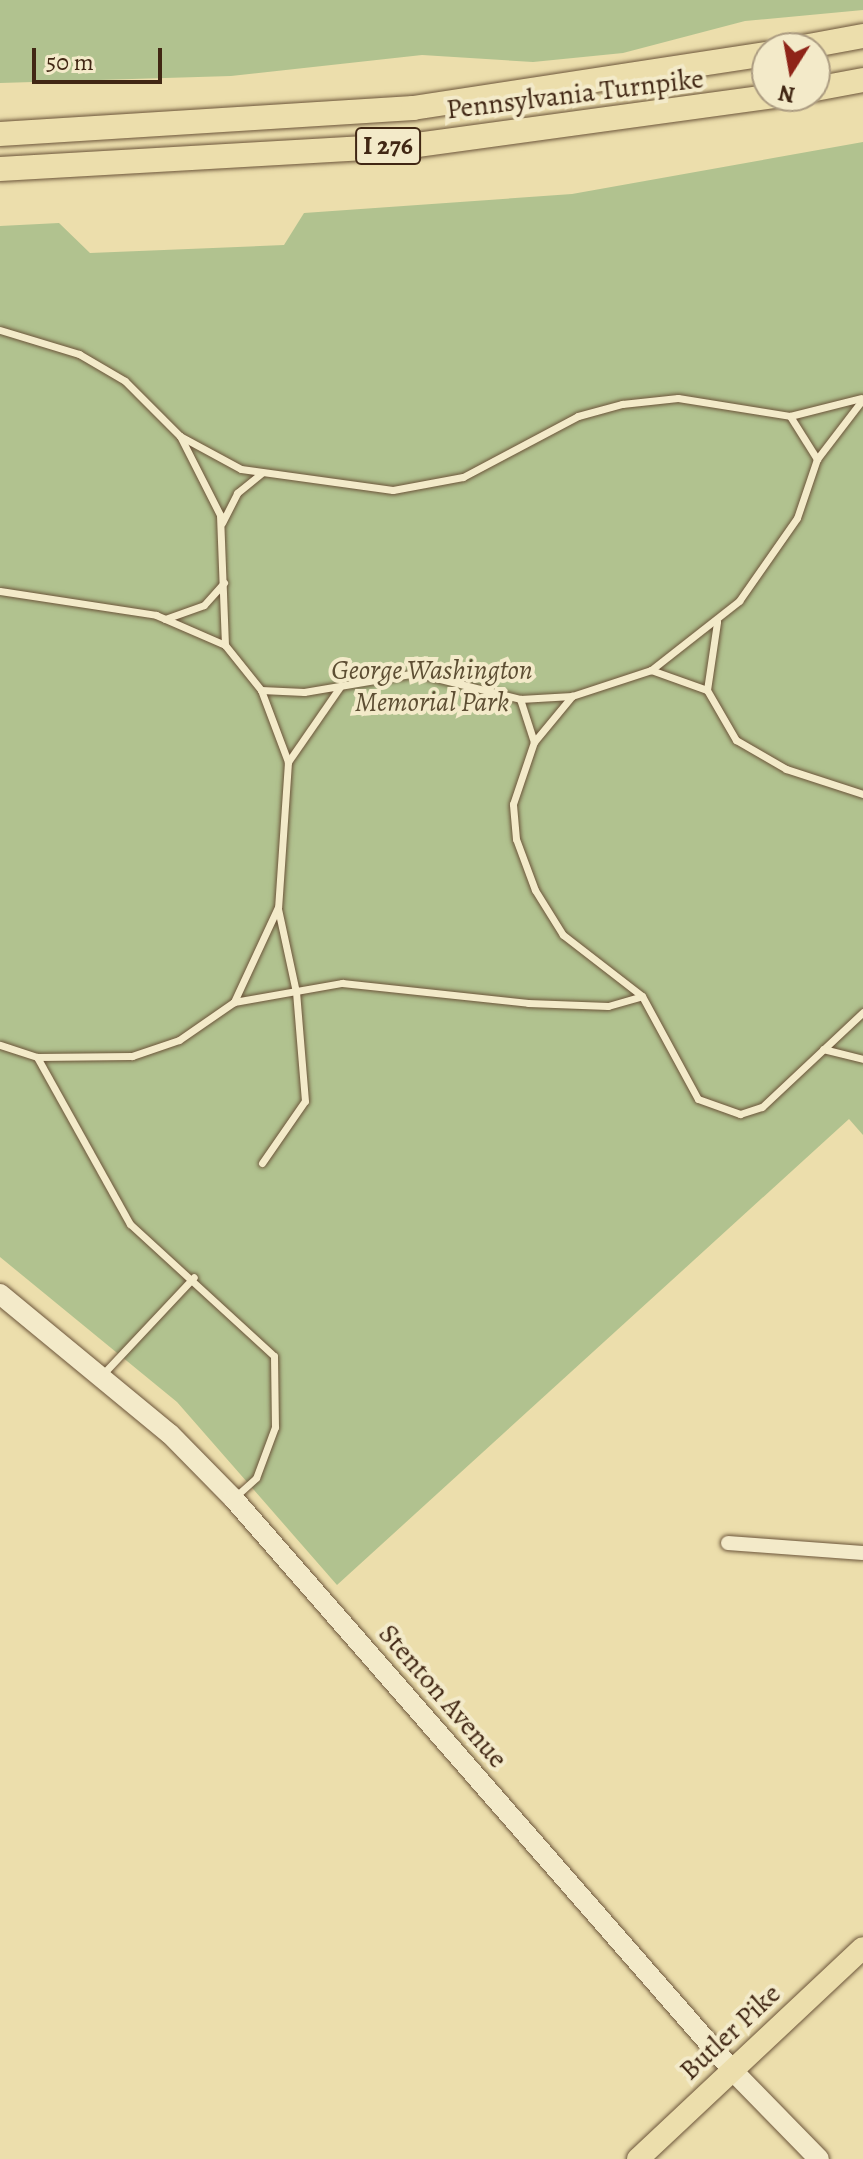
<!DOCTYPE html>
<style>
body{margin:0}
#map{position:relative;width:863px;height:2159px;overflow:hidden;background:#ecdeac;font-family:Alegreya,serif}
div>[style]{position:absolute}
.green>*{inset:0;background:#b1c28f}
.roads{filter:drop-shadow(0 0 2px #6c553a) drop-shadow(0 0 2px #6c553a)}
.service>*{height:7px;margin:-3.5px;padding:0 3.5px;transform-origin:3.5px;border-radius:3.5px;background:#f3eac9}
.minor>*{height:14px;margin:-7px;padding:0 7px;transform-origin:7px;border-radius:7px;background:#f3eac9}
.secondary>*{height:20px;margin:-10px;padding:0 10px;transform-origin:10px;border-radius:10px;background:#f3eac9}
.primary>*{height:22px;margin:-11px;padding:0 11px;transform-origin:11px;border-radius:11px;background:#ecdeac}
.motorway>*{height:24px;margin:-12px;padding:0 12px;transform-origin:12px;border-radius:12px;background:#ecdeac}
span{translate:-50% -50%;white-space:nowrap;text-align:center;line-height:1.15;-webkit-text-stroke:8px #f3eac9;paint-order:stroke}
.shield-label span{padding:2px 6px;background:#f3eac9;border:2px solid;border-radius:6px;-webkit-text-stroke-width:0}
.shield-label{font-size:26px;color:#412714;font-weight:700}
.street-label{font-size:28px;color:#412714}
.park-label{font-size:28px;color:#5d4e33;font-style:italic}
.north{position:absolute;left:751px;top:32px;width:80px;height:80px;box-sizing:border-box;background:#f3eac9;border:2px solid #ac9c81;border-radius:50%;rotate:191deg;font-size:22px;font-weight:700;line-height:32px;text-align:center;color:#412714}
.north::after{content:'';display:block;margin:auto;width:28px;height:36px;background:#8f2418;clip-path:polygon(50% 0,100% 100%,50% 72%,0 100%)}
.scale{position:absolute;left:32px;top:48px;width:130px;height:36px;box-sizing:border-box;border:4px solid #412714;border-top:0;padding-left:10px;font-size:24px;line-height:28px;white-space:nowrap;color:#412714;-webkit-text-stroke:6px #f3eac9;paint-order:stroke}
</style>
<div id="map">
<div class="green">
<div style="clip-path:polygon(0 0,863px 0,863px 10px,745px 21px,623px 53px,533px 62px,422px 55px,231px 76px,0 83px)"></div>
<div style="clip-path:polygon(863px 142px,863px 1135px,849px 1119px,337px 1585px,177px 1402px,0 1257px,0 226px,59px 223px,90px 253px,284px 245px,304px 213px,572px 194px)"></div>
</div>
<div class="roads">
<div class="service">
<div style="left:0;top:330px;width:83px;rotate:16.9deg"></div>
<div style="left:79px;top:354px;width:53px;rotate:30.4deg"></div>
<div style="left:125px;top:381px;width:78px;rotate:45deg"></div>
<div style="left:180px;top:436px;width:89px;rotate:63.1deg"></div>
<div style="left:220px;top:515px;width:130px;rotate:87.8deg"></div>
<div style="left:790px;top:416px;width:51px;rotate:57.9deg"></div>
<div style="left:180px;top:436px;width:69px;rotate:28.4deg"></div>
<div style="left:241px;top:469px;width:153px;rotate:7.9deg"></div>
<div style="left:393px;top:490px;width:71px;rotate:-10.5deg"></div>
<div style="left:463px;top:477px;width:130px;rotate:-27.9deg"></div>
<div style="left:578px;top:416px;width:46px;rotate:-15.3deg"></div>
<div style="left:622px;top:404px;width:56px;rotate:-6.1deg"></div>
<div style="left:678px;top:398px;width:113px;rotate:9.1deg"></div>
<div style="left:790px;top:416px;width:73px;rotate:-14.2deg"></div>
<div style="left:222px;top:523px;width:34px;rotate:-63deg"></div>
<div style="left:237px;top:493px;width:32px;rotate:-39deg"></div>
<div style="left:0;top:591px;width:158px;rotate:8.7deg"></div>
<div style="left:156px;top:615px;width:75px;rotate:23.5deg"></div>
<div style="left:225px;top:645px;width:58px;rotate:51.3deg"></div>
<div style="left:261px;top:690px;width:77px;rotate:69.4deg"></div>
<div style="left:288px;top:762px;width:145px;rotate:93.9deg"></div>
<div style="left:278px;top:907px;width:105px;rotate:114.9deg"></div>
<div style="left:234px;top:1002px;width:67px;rotate:145.4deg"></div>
<div style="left:179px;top:1040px;width:50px;rotate:161.2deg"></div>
<div style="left:132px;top:1056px;width:95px;rotate:179.4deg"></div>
<div style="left:37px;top:1057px;width:39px;rotate:-162deg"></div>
<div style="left:165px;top:619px;width:41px;rotate:-19.7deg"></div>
<div style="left:204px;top:605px;width:30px;rotate:-48deg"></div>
<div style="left:651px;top:670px;width:59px;rotate:19.7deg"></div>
<div style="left:707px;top:690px;width:58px;rotate:59.9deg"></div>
<div style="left:736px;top:740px;width:58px;rotate:30.1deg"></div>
<div style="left:786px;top:769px;width:81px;rotate:18deg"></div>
<div style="left:261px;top:690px;width:43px;rotate:2.7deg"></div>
<div style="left:304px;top:692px;width:114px;rotate:-9.6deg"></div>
<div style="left:416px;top:673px;width:107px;rotate:14deg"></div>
<div style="left:520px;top:699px;width:52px;rotate:-3.3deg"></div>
<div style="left:707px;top:690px;width:69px;rotate:-81.6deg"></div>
<div style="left:520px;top:699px;width:45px;rotate:72deg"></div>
<div style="left:288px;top:762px;width:91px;rotate:-55.3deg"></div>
<div style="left:642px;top:996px;width:100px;rotate:-142.3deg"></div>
<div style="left:563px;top:935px;width:53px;rotate:-121.9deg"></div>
<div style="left:535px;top:890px;width:54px;rotate:-110.4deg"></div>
<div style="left:516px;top:839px;width:35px;rotate:-95deg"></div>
<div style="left:513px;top:804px;width:65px;rotate:-71.3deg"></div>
<div style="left:534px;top:742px;width:60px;rotate:-50.4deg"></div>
<div style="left:572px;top:696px;width:83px;rotate:-18.2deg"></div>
<div style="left:651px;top:670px;width:112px;rotate:-38.1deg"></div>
<div style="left:739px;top:601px;width:101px;rotate:-55.1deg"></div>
<div style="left:797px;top:518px;width:62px;rotate:-71.3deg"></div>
<div style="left:817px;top:459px;width:76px;rotate:-52.5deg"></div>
<div style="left:234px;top:1002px;width:110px;rotate:-10deg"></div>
<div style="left:342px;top:983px;width:187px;rotate:6.1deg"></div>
<div style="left:528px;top:1003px;width:80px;rotate:2.1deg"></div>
<div style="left:608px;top:1006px;width:35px;rotate:-16deg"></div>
<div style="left:642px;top:996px;width:117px;rotate:61.5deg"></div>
<div style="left:698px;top:1099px;width:45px;rotate:19.7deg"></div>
<div style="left:740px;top:1114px;width:23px;rotate:-18deg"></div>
<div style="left:762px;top:1107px;width:139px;rotate:-43.2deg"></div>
<div style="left:823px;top:1049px;width:41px;rotate:14deg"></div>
<div style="left:37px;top:1057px;width:191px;rotate:60.9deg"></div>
<div style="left:130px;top:1224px;width:195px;rotate:42.5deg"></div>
<div style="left:274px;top:1356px;width:71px;rotate:89.2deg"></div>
<div style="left:275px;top:1427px;width:54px;rotate:110.4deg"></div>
<div style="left:256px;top:1478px;width:28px;rotate:138deg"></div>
<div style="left:262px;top:1163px;width:75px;rotate:-55.3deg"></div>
<div style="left:305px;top:1101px;width:109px;rotate:-94.7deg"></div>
<div style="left:296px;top:992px;width:85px;rotate:-102.2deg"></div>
<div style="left:102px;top:1375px;width:134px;rotate:-46.8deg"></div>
</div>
<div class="minor">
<div style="left:728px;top:1543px;width:135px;rotate:4.2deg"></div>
</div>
<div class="secondary">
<div style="left:0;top:1294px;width:220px;rotate:39.5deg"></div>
<div style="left:170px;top:1434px;width:90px;rotate:45.5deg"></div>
<div style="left:233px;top:1498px;width:760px;rotate:48.89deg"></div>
<div style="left:733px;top:2071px;width:123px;rotate:45.7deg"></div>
</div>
<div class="primary">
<div style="left:638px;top:2159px;width:308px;rotate:-43.2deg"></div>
</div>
<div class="motorway">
<div style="left:798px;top:48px;width:66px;rotate:-10.5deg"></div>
<div style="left:815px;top:89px;width:49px;rotate:-10.6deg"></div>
<div style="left:0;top:134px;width:414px;rotate:-3.6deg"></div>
<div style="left:413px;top:108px;width:358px;rotate:-8.7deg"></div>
<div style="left:0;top:169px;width:418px;rotate:-3.3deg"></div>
<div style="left:417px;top:145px;width:360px;rotate:-7.8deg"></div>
</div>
</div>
<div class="shield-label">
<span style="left:388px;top:146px">I 276</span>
</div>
<div class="street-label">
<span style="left:575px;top:94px;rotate:-7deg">Pennsylvania Turnpike</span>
<span style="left:443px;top:1696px;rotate:49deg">Stenton Avenue</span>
<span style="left:730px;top:2032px;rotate:-43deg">Butler Pike</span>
</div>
<div class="park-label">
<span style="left:432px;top:686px">George Washington<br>Memorial Park</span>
</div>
<div class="north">N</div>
<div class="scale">50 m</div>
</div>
